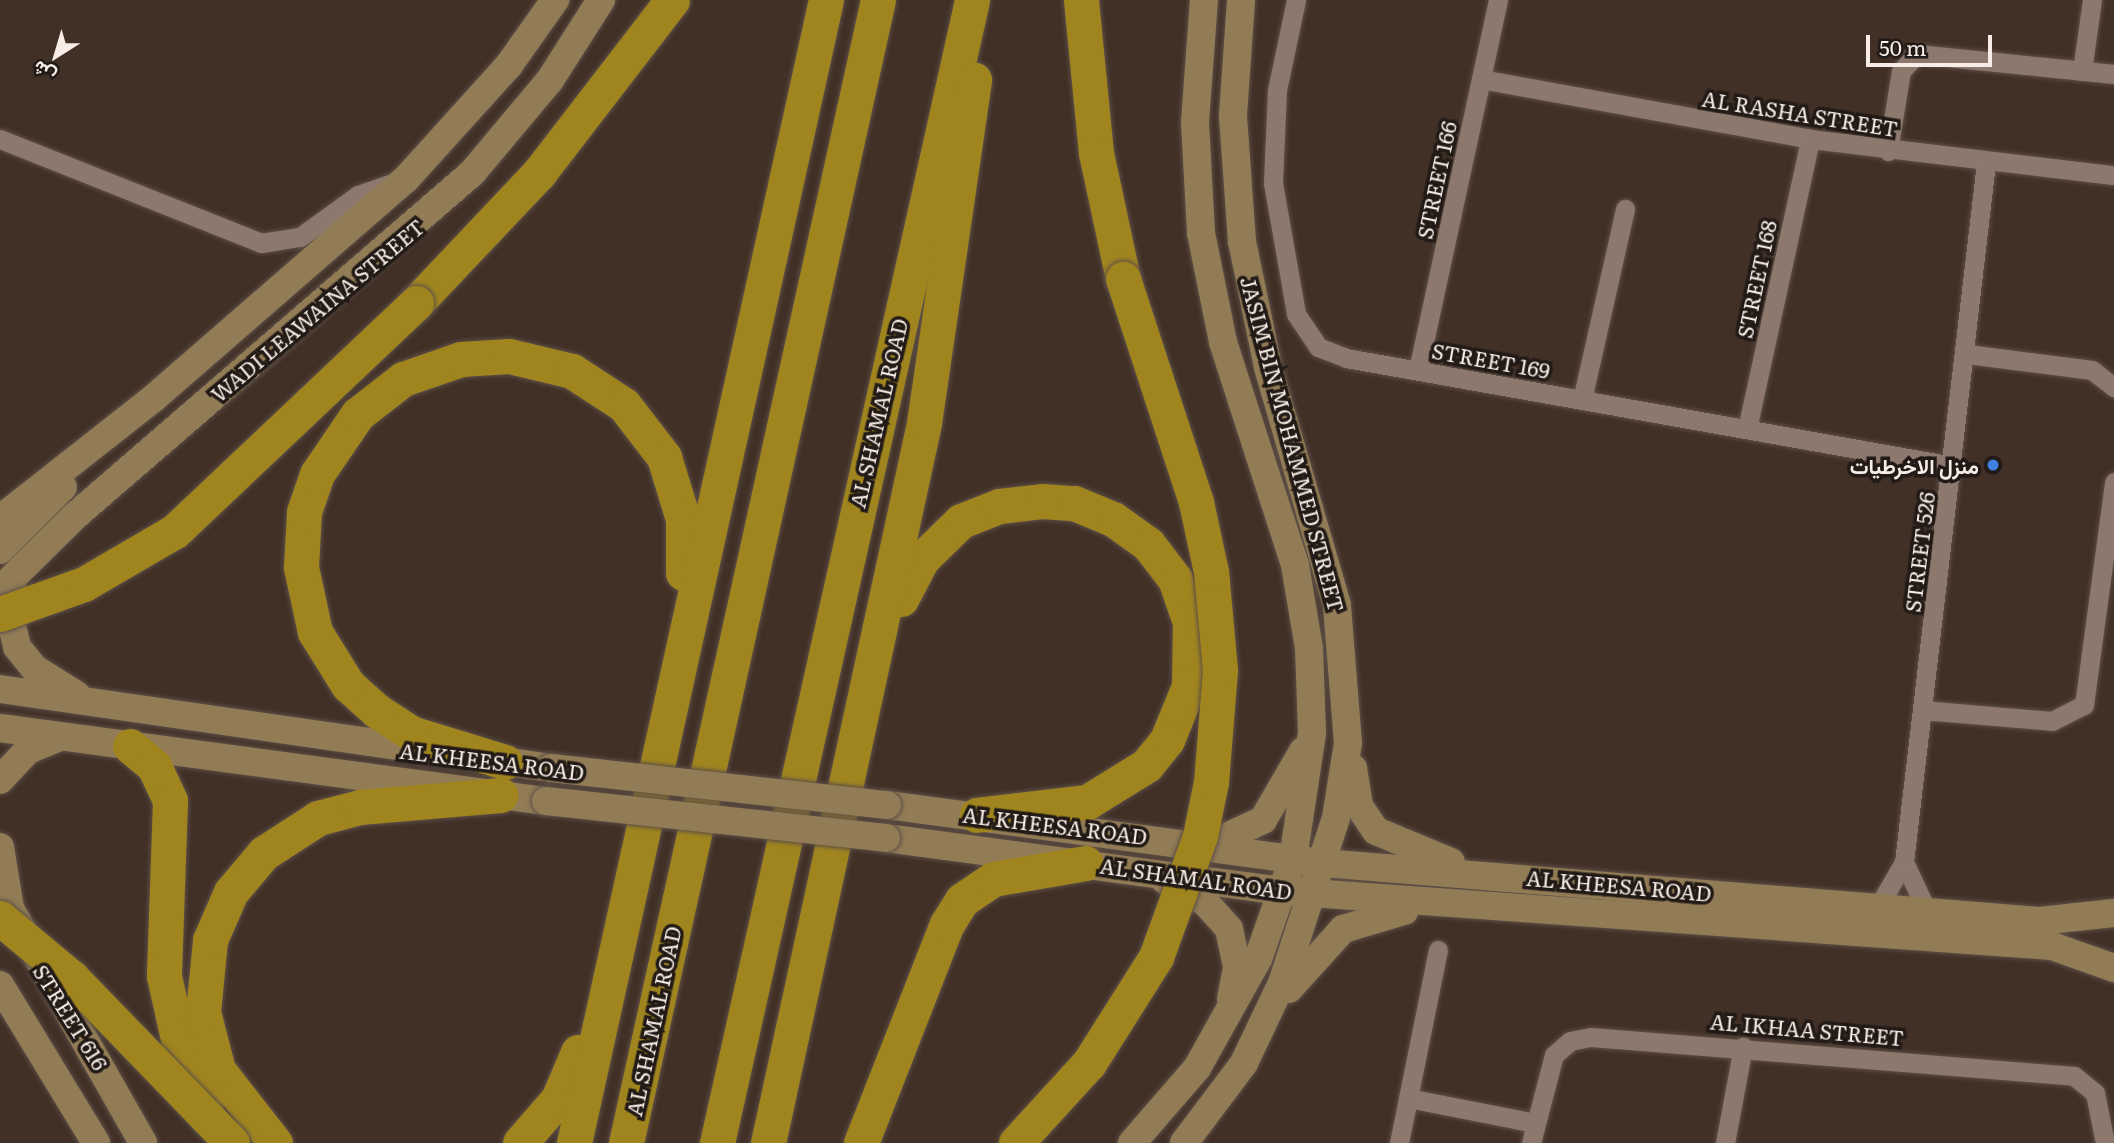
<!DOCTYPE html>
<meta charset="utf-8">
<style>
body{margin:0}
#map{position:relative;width:2114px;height:1143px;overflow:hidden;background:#413026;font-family:Literata,Vazirmatn,serif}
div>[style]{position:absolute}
.roads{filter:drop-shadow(0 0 2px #5d4f47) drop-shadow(0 0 2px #5d4f47)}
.street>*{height:19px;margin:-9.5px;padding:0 9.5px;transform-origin:9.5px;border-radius:9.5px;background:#8c786d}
.secondary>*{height:28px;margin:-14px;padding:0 14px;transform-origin:14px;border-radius:14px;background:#927c56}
.highway>*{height:35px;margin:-17.5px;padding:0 17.5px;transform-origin:17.5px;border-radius:17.5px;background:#a0851f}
.bridges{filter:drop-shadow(0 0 2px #5d4f47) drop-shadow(0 0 2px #5d4f47)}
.secondary-bridge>*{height:28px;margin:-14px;padding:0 14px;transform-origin:14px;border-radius:14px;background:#927c56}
.highway-bridge>*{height:35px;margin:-17.5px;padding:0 17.5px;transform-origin:17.5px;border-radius:17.5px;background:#a0851f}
.dots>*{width:19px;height:19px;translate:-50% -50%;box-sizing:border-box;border:4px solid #221a16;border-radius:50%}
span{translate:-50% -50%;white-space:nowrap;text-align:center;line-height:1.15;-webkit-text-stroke:7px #221a16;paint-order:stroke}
.street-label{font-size:21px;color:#f8ede6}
.poi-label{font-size:21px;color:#f8ede6;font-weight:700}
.right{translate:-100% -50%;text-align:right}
.north{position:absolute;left:21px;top:21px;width:70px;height:70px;-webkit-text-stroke:5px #221a16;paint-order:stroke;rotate:217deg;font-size:19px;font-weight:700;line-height:28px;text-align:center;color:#f8ede6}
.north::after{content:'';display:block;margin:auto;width:24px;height:32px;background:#f8ede6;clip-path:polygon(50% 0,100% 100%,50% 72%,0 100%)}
.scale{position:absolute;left:1866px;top:35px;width:126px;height:32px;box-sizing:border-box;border:4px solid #f8ede6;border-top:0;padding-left:9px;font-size:21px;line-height:24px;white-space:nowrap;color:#f8ede6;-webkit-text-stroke:5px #221a16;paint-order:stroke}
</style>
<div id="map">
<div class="roads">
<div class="street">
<div style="left:1296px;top:0;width:92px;rotate:101.9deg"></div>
<div style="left:1277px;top:90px;width:93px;rotate:92.5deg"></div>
<div style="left:1273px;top:183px;width:133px;rotate:80deg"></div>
<div style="left:1296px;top:314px;width:40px;rotate:56deg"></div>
<div style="left:1318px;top:347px;width:30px;rotate:21deg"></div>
<div style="left:1346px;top:358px;width:617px;rotate:10.09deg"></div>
<div style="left:2082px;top:71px;width:72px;rotate:-82deg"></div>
<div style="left:1481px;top:79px;width:334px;rotate:10.3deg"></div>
<div style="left:1810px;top:139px;width:306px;rotate:6.8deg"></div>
<div style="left:0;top:139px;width:281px;rotate:21.7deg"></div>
<div style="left:261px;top:243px;width:39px;rotate:-9deg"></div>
<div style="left:300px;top:237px;width:72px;rotate:-35.9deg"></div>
<div style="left:358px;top:195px;width:42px;rotate:-19.3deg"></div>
<div style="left:1888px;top:151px;width:81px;rotate:-80.8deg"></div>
<div style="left:1901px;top:71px;width:23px;rotate:-47deg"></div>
<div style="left:1917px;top:54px;width:198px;rotate:5.8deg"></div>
<div style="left:1967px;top:354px;width:126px;rotate:7.3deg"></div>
<div style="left:2092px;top:370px;width:28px;rotate:38deg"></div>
<div style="left:1418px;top:370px;width:379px;rotate:-77.8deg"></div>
<div style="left:1582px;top:400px;width:196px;rotate:-77.3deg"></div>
<div style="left:1747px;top:429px;width:297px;rotate:-77.7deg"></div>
<div style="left:1922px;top:710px;width:130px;rotate:4.8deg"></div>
<div style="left:2052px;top:721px;width:36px;rotate:-27deg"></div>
<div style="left:2084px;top:705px;width:225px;rotate:-82.3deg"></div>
<div style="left:1904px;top:862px;width:54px;rotate:64.9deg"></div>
<div style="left:1878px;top:907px;width:52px;rotate:-60deg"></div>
<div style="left:1904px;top:862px;width:704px;rotate:-83.31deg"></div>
<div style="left:1408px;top:1098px;width:129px;rotate:11.1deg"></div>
<div style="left:1399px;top:1143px;width:197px;rotate:-78.6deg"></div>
<div style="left:1531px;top:1143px;width:91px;rotate:-75.4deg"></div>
<div style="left:1554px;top:1055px;width:21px;rotate:-41deg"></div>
<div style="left:1570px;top:1041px;width:21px;rotate:-11deg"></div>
<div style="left:1591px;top:1037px;width:485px;rotate:4.6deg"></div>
<div style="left:2074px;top:1076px;width:27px;rotate:39deg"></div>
<div style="left:2095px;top:1093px;width:51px;rotate:78.7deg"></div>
<div style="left:1725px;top:1143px;width:98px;rotate:-79.4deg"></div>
</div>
<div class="secondary">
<div style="left:0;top:519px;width:197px;rotate:-38.2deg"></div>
<div style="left:155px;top:397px;width:332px;rotate:-41deg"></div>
<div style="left:406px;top:179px;width:154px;rotate:-47.9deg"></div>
<div style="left:509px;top:65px;width:80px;rotate:-54.7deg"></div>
<div style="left:0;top:550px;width:89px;rotate:-45deg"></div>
<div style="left:0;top:590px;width:105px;rotate:-44.6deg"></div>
<div style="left:75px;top:516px;width:525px;rotate:-40.83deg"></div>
<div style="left:472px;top:173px;width:121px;rotate:-50deg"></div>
<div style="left:550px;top:80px;width:95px;rotate:-57.5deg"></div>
<div style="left:15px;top:593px;width:25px;rotate:101deg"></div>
<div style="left:10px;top:618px;width:30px;rotate:76deg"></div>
<div style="left:17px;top:647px;width:28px;rotate:51deg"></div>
<div style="left:35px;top:669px;width:49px;rotate:31.8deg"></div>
<div style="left:0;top:689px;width:557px;rotate:8.16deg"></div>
<div style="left:0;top:728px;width:551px;rotate:7.62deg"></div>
<div style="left:1353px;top:768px;width:38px;rotate:81deg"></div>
<div style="left:1359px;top:806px;width:30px;rotate:56deg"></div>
<div style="left:1376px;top:831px;width:81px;rotate:22.5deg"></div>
<div style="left:0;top:780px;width:41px;rotate:-47deg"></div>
<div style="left:28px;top:750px;width:35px;rotate:-22deg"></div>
<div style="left:887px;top:805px;width:440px;rotate:7.6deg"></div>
<div style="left:1323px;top:863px;width:718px;rotate:4.63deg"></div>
<div style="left:2039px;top:921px;width:75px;rotate:-6.1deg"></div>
<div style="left:886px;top:838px;width:401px;rotate:7.6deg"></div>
<div style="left:1283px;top:891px;width:771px;rotate:4.09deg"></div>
<div style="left:2052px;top:946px;width:66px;rotate:19.5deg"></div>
<div style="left:1211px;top:844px;width:57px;rotate:-24.8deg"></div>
<div style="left:1263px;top:820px;width:80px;rotate:-59.9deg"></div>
<div style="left:0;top:847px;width:62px;rotate:80.7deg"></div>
<div style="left:1165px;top:880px;width:46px;rotate:28.8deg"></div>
<div style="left:1205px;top:902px;width:36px;rotate:48deg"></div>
<div style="left:1229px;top:929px;width:40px;rotate:78deg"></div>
<div style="left:1237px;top:968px;width:31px;rotate:101deg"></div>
<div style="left:0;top:891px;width:290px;rotate:60.4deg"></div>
<div style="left:0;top:985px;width:185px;rotate:58.7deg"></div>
<div style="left:1289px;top:989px;width:81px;rotate:-48deg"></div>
<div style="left:1343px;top:929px;width:64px;rotate:-16.4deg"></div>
<div style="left:1132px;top:1143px;width:99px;rotate:-49.1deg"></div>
<div style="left:1197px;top:1068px;width:125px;rotate:-60.8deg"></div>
<div style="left:1258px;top:959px;width:106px;rotate:-70.7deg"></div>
<div style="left:1293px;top:859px;width:127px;rotate:-81.4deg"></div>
<div style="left:1312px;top:733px;width:85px;rotate:-92deg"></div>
<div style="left:1309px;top:648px;width:84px;rotate:-99.6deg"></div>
<div style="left:1295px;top:565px;width:234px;rotate:-107.9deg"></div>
<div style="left:1223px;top:342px;width:111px;rotate:-101.4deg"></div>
<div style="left:1201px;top:233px;width:111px;rotate:-93.1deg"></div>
<div style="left:1195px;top:122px;width:122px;rotate:-85.8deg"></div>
<div style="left:1184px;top:1143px;width:100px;rotate:-53.1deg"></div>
<div style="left:1244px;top:1063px;width:89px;rotate:-64.6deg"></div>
<div style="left:1282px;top:983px;width:174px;rotate:-71.9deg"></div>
<div style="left:1336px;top:818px;width:76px;rotate:-80.9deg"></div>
<div style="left:1348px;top:743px;width:138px;rotate:-94.6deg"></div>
<div style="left:1337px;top:605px;width:248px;rotate:-106.2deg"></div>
<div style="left:1268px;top:367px;width:128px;rotate:-101.7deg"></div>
<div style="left:1242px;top:242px;width:127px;rotate:-94.1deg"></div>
<div style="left:1233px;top:115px;width:115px;rotate:-86deg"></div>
</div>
<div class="highway">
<div style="left:1081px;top:0;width:154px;rotate:84.4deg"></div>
<div style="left:1096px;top:153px;width:129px;rotate:77.9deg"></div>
<div style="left:416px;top:303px;width:179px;rotate:-46.6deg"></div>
<div style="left:539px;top:173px;width:218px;rotate:-52.4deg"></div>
<div style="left:901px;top:599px;width:45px;rotate:-62.3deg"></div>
<div style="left:922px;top:559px;width:54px;rotate:-44.3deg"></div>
<div style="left:961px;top:521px;width:41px;rotate:-21.5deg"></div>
<div style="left:999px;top:506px;width:43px;rotate:-6.6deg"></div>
<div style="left:1042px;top:501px;width:32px;rotate:4deg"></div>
<div style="left:1074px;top:503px;width:42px;rotate:22.3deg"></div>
<div style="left:1113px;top:519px;width:43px;rotate:35.5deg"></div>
<div style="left:1148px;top:544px;width:44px;rotate:52.4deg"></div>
<div style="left:1175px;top:579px;width:46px;rotate:70.8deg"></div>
<div style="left:1190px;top:622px;width:64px;rotate:90.9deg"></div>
<div style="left:1189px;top:686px;width:58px;rotate:112.2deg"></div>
<div style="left:1167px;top:740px;width:32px;rotate:129deg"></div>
<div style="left:1147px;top:765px;width:70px;rotate:148.3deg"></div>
<div style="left:1087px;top:802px;width:111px;rotate:173.3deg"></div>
<div style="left:130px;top:746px;width:31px;rotate:40deg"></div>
<div style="left:154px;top:766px;width:38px;rotate:65deg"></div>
<div style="left:170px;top:801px;width:175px;rotate:92deg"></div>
<div style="left:164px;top:976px;width:65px;rotate:77.5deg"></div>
<div style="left:178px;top:1039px;width:85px;rotate:68.6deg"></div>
<div style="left:505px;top:762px;width:98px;rotate:-162.9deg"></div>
<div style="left:411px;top:733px;width:40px;rotate:-147.1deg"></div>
<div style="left:377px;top:711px;width:39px;rotate:-138deg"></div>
<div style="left:348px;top:685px;width:62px;rotate:-121.9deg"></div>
<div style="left:315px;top:632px;width:66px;rotate:-102.2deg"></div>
<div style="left:301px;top:567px;width:55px;rotate:-86.9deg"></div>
<div style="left:304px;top:512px;width:40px;rotate:-71.1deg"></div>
<div style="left:317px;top:474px;width:73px;rotate:-55.7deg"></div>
<div style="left:358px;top:414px;width:57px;rotate:-37.9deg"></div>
<div style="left:403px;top:379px;width:61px;rotate:-19deg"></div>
<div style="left:461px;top:359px;width:48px;rotate:-3.6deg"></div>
<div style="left:509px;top:356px;width:65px;rotate:13.4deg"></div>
<div style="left:572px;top:371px;width:62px;rotate:33.2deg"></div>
<div style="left:624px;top:405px;width:66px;rotate:52.4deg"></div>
<div style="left:664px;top:457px;width:65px;rotate:73deg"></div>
<div style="left:683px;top:519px;width:54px;rotate:90deg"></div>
<div style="left:275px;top:1143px;width:93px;rotate:-128deg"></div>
<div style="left:218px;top:1070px;width:60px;rotate:-104.5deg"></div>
<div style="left:203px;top:1012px;width:72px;rotate:-84.4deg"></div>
<div style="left:210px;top:940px;width:52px;rotate:-66.4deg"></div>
<div style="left:231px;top:892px;width:51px;rotate:-49.8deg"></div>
<div style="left:264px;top:853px;width:64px;rotate:-32.9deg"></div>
<div style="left:318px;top:818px;width:43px;rotate:-14.7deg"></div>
<div style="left:360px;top:807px;width:141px;rotate:-4.9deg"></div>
<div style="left:520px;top:1143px;width:58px;rotate:-49.2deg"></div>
<div style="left:558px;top:1099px;width:51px;rotate:-66.9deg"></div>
<div style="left:574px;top:1143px;width:1170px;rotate:-77.57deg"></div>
<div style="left:626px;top:1143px;width:1170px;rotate:-77.57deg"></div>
<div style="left:717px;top:1143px;width:1171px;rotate:-77.42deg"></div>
<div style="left:768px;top:1143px;width:737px;rotate:-77.77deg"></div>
<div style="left:924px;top:423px;width:347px;rotate:-81.7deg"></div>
<div style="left:861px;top:1143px;width:235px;rotate:-68.6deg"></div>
<div style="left:947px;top:924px;width:28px;rotate:-58deg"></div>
<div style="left:962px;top:900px;width:37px;rotate:-34deg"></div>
<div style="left:993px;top:879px;width:94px;rotate:-9.8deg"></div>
</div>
</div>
<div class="bridges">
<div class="secondary-bridge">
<div style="left:551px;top:768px;width:338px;rotate:6.3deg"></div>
<div style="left:546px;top:801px;width:342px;rotate:6.2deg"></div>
</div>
<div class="highway-bridge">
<div style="left:0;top:614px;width:89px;rotate:-19.7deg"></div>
<div style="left:84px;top:584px;width:105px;rotate:-30.2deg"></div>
<div style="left:175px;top:531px;width:332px;rotate:-43.4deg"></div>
<div style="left:0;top:918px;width:94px;rotate:39.8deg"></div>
<div style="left:72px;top:978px;width:230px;rotate:45.9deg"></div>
<div style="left:1016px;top:1143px;width:108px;rotate:-47.6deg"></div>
<div style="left:1089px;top:1063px;width:125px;rotate:-57.7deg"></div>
<div style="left:1156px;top:957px;width:129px;rotate:-70deg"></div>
<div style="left:1200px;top:836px;width:55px;rotate:-78.5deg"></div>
<div style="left:1211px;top:782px;width:112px;rotate:-85.4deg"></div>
<div style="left:1220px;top:670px;width:98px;rotate:-95.2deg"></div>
<div style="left:1211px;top:572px;width:72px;rotate:-102.1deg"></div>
<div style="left:1196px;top:502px;width:235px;rotate:-108.1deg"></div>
</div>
</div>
<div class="dots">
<div style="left:1993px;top:465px;background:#3f7fe0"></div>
</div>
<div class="street-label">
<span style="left:1800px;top:113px;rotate:9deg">AL RASHA STREET</span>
<span style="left:1436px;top:180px;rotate:-78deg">STREET 166</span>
<span style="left:1756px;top:279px;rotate:-78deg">STREET 168</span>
<span style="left:317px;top:310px;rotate:-40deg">WADI LEAWAINA STREET</span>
<span style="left:1491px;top:360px;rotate:10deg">STREET 169</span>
<span style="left:878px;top:413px;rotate:-77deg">AL SHAMAL ROAD</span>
<span style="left:1293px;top:444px;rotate:75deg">JASIM BIN MOHAMMED STREET</span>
<span style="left:1919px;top:552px;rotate:-83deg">STREET 526</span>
<span style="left:492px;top:761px;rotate:7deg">AL KHEESA ROAD</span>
<span style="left:1055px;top:825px;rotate:7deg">AL KHEESA ROAD</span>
<span style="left:1196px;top:878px;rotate:8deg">AL SHAMAL ROAD</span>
<span style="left:1619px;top:885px;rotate:5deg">AL KHEESA ROAD</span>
<span style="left:71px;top:1017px;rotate:58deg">STREET 616</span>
<span style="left:653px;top:1021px;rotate:-78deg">AL SHAMAL ROAD</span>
<span style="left:1807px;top:1029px;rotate:5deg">AL IKHAA STREET</span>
</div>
<div class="poi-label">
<span class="right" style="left:1979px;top:465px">منزل الاخرطيات</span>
</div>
<div class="north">ش</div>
<div class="scale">50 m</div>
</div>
